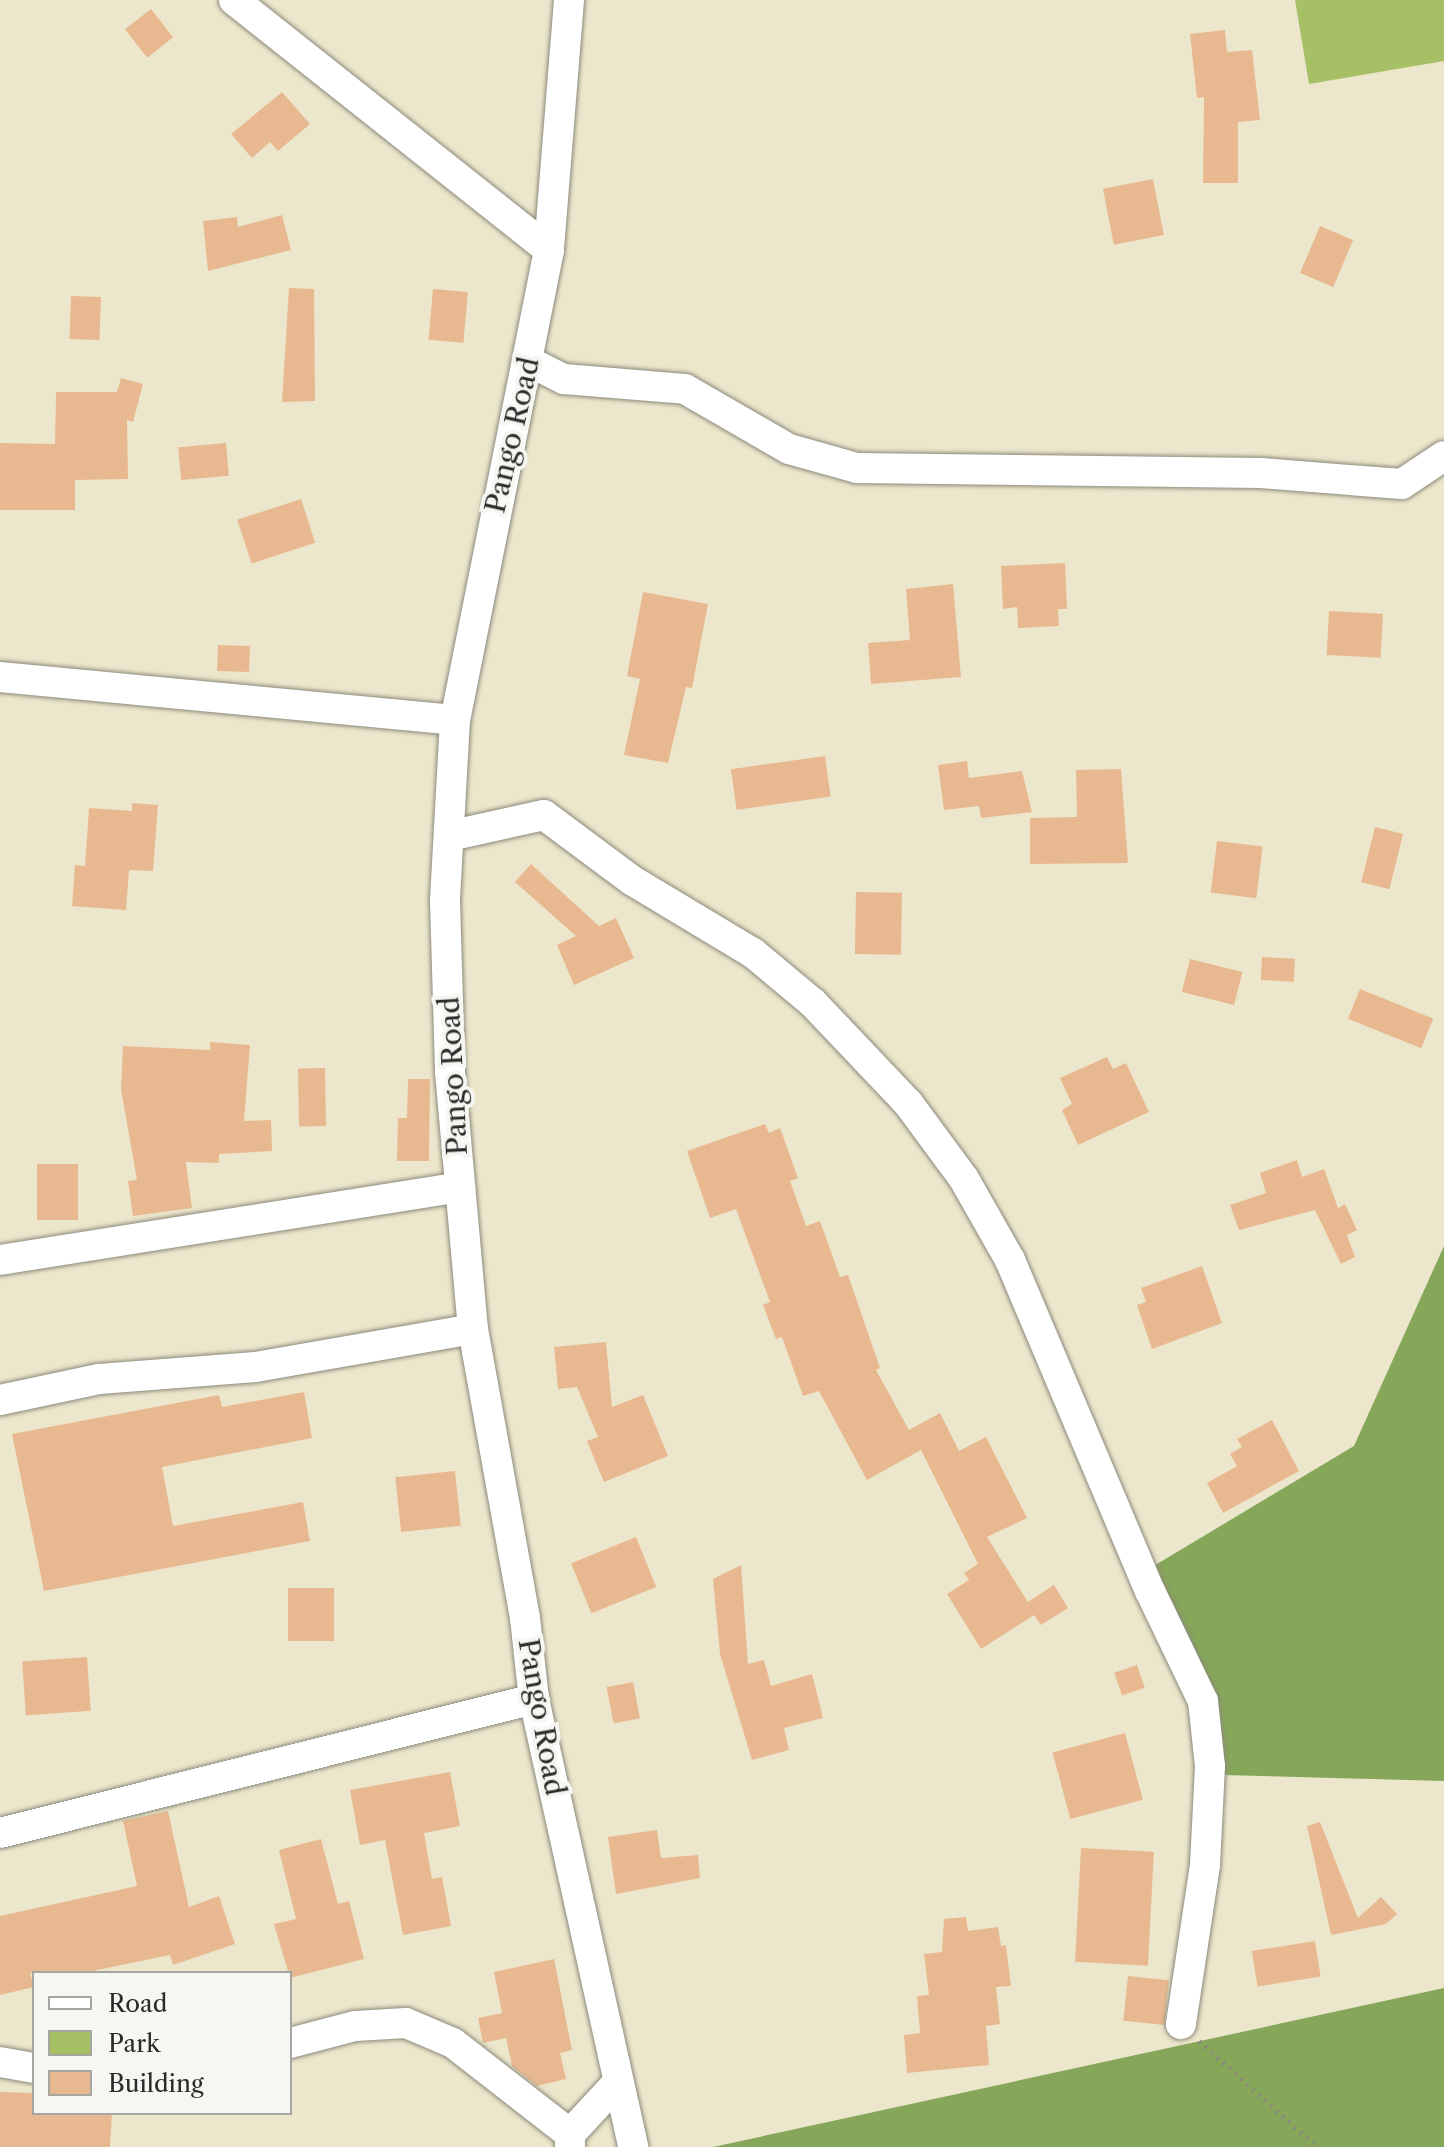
<!DOCTYPE html>
<style>
body{margin:0}
#map{position:relative;width:1444px;height:2147px;overflow:hidden;background:#ece7cc;font-family:"Libre Caslon Text",serif}
div>[style]{position:absolute}
.green>*{inset:0;background:#a8c065}
.forest>*{inset:0;background:#86a65a}
.building>*{inset:0;background:#e8b990;transform-origin:0 0}
.path>*{height:5px;margin-top:-2.5px;transform-origin:0;background:repeating-linear-gradient(90deg,#8c897c 0 2px,transparent 0 8px)}
.roads{filter:drop-shadow(0 0 2px #8c897c) drop-shadow(0 0 2px #8c897c)}
.minor>*{height:30px;margin:-15px;padding:0 15px;transform-origin:15px;border-radius:15px;background:#fff}
span{translate:-50% -50%;white-space:nowrap;text-align:center;line-height:1.15;-webkit-text-stroke:8px #f6f6f2;paint-order:stroke}
.street-label{font-size:28px;color:#2b2b2b}
.legend{position:absolute;left:32px;top:1971px;width:260px;height:144px;box-sizing:border-box;background:#f6f6f2;border:2px solid #a5a5a2;margin:0;padding:10px 14px;list-style:none;font-size:24px;color:#2b2b2b}
.legend li{display:flex;align-items:center;gap:16px;height:40px}
.legend b{width:40px;border:2px solid #a5a5a2}
</style>
<div id="map">
<div class="green">
<div style="clip-path:polygon(1295px 0,1444px 0,1444px 61px,1309px 84px)"></div>
</div>
<div class="forest">
<div style="clip-path:polygon(1444px 1246px,1444px 1781px,1223px 1775px,1152px 1567px,1354px 1446px)"></div>
<div style="clip-path:polygon(1444px 1988px,1444px 2147px,713px 2147px)"></div>
</div>
<div class="building">
<div style="left:151px;top:9px;width:36px;height:33px;rotate:52deg"></div>
<div style="clip-path:polygon(1225px 30px,1227px 52px,1252px 50px,1260px 120px,1238px 122px,1238px 183px,1203px 183px,1204px 97px,1197px 98px,1190px 34px)"></div>
<div style="clip-path:polygon(282px 92px,310px 124px,278px 151px,270px 142px,252px 158px,231px 134px)"></div>
<div style="left:1153px;top:179px;width:57px;height:51px;rotate:79deg"></div>
<div style="clip-path:polygon(282px 215px,291px 250px,208px 271px,203px 221px,237px 217px,238px 227px)"></div>
<div style="left:1320px;top:226px;width:36px;height:51px;rotate:23deg"></div>
<div style="clip-path:polygon(289px 288px,314px 289px,315px 401px,282px 402px)"></div>
<div style="left:433px;top:289px;width:35px;height:51px;rotate:5deg"></div>
<div style="left:71px;top:296px;width:30px;height:43px;rotate:2deg"></div>
<div style="clip-path:polygon(121px 378px,143px 384px,133px 422px,127px 420px,128px 479px,75px 480px,75px 510px,0 510px,0 443px,55px 444px,56px 392px,117px 392px)"></div>
<div style="left:226px;top:443px;width:33px;height:48px;rotate:85deg"></div>
<div style="left:301px;top:499px;width:46px;height:67px;rotate:72deg"></div>
<div style="clip-path:polygon(1065px 563px,1067px 609px,1058px 609px,1059px 626px,1018px 628px,1017px 607px,1003px 609px,1001px 566px)"></div>
<div style="clip-path:polygon(953px 584px,961px 677px,871px 684px,868px 643px,910px 640px,906px 589px)"></div>
<div style="clip-path:polygon(643px 592px,708px 604px,692px 688px,686px 687px,668px 763px,624px 755px,640px 679px,627px 676px)"></div>
<div style="left:1329px;top:611px;width:54px;height:44px;rotate:3deg"></div>
<div style="left:218px;top:645px;width:32px;height:26px;rotate:2deg"></div>
<div style="left:825px;top:756px;width:41px;height:95px;rotate:82deg"></div>
<div style="clip-path:polygon(967px 761px,969px 778px,1022px 771px,1032px 812px,981px 818px,979px 806px,944px 810px,938px 765px)"></div>
<div style="clip-path:polygon(1121px 769px,1128px 863px,1030px 864px,1030px 818px,1077px 817px,1076px 770px)"></div>
<div style="clip-path:polygon(132px 803px,158px 805px,153px 871px,129px 870px,126px 910px,72px 906px,75px 865px,85px 866px,89px 808px,132px 811px)"></div>
<div style="left:1375px;top:827px;width:29px;height:57px;rotate:14deg"></div>
<div style="left:1217px;top:841px;width:46px;height:52px;rotate:7deg"></div>
<div style="clip-path:polygon(531px 864px,599px 926px,616px 918px,634px 958px,574px 985px,557px 945px,576px 936px,515px 882px)"></div>
<div style="left:856px;top:892px;width:46px;height:62px;rotate:1deg"></div>
<div style="left:1262px;top:957px;width:33px;height:23px;rotate:3deg"></div>
<div style="left:1190px;top:959px;width:54px;height:34px;rotate:14deg"></div>
<div style="left:1360px;top:989px;width:79px;height:32px;rotate:22deg"></div>
<div style="clip-path:polygon(210px 1042px,250px 1045px,244px 1121px,271px 1120px,272px 1151px,219px 1154px,219px 1163px,186px 1162px,192px 1208px,133px 1216px,128px 1181px,137px 1180px,121px 1089px,123px 1046px,210px 1050px)"></div>
<div style="clip-path:polygon(1107px 1057px,1113px 1069px,1126px 1063px,1149px 1112px,1078px 1145px,1062px 1110px,1072px 1104px,1060px 1078px)"></div>
<div style="left:325px;top:1068px;width:58px;height:27px;rotate:89deg"></div>
<div style="clip-path:polygon(408px 1079px,430px 1079px,429px 1161px,397px 1161px,398px 1118px,407px 1118px)"></div>
<div style="clip-path:polygon(765px 1124px,769px 1133px,780px 1128px,798px 1178px,790px 1181px,806px 1226px,820px 1221px,840px 1277px,848px 1275px,880px 1368px,876px 1370px,909px 1430px,940px 1413px,959px 1451px,986px 1437px,1027px 1518px,987px 1537px,1028px 1602px,1054px 1585px,1068px 1608px,1041px 1625px,1034px 1615px,981px 1649px,947px 1594px,969px 1580px,964px 1573px,978px 1564px,921px 1450px,867px 1480px,819px 1391px,803px 1396px,782px 1337px,776px 1339px,763px 1305px,770px 1302px,736px 1209px,710px 1218px,687px 1151px)"></div>
<div style="clip-path:polygon(1297px 1160px,1302px 1177px,1324px 1169px,1338px 1208px,1345px 1204px,1357px 1230px,1347px 1235px,1355px 1257px,1341px 1264px,1315px 1210px,1239px 1230px,1230px 1205px,1266px 1193px,1260px 1173px)"></div>
<div style="left:37px;top:1164px;width:41px;height:56px"></div>
<div style="clip-path:polygon(1202px 1266px,1222px 1323px,1152px 1349px,1137px 1305px,1146px 1302px,1141px 1288px)"></div>
<div style="clip-path:polygon(606px 1342px,612px 1407px,643px 1395px,668px 1456px,604px 1482px,587px 1441px,598px 1437px,577px 1387px,558px 1389px,554px 1347px)"></div>
<div style="clip-path:polygon(304px 1392px,312px 1438px,162px 1467px,173px 1526px,303px 1502px,310px 1541px,44px 1591px,12px 1434px,219px 1395px,222px 1407px)"></div>
<div style="clip-path:polygon(1272px 1420px,1299px 1471px,1223px 1513px,1207px 1483px,1237px 1466px,1230px 1454px,1242px 1447px,1237px 1439px)"></div>
<div style="left:455px;top:1471px;width:55px;height:60px;rotate:84deg"></div>
<div style="left:636px;top:1537px;width:54px;height:70px;rotate:68deg"></div>
<div style="clip-path:polygon(741px 1565px,748px 1664px,764px 1660px,771px 1686px,812px 1674px,823px 1718px,784px 1728px,789px 1750px,752px 1760px,720px 1654px,713px 1579px)"></div>
<div style="left:288px;top:1588px;width:46px;height:53px"></div>
<div style="left:87px;top:1657px;width:54px;height:65px;rotate:86deg"></div>
<div style="left:1137px;top:1665px;width:24px;height:24px;rotate:71deg"></div>
<div style="left:633px;top:1682px;width:37px;height:27px;rotate:79deg"></div>
<div style="left:1125px;top:1733px;width:69px;height:75px;rotate:75deg"></div>
<div style="clip-path:polygon(450px 1772px,460px 1826px,424px 1833px,432px 1879px,442px 1877px,451px 1926px,403px 1935px,385px 1840px,360px 1845px,350px 1790px)"></div>
<div style="clip-path:polygon(168px 1811px,189px 1907px,219px 1896px,235px 1944px,173px 1965px,170px 1955px,83px 1973px,30px 1973px,34px 1987px,0 1995px,0 1916px,137px 1886px,123px 1821px)"></div>
<div style="clip-path:polygon(1320px 1822px,1358px 1918px,1381px 1897px,1397px 1914px,1386px 1924px,1331px 1935px,1307px 1826px)"></div>
<div style="clip-path:polygon(657px 1830px,661px 1858px,698px 1855px,700px 1878px,616px 1894px,608px 1837px)"></div>
<div style="clip-path:polygon(321px 1839px,338px 1904px,349px 1901px,364px 1959px,290px 1978px,274px 1924px,296px 1919px,279px 1850px)"></div>
<div style="left:1081px;top:1848px;width:73px;height:114px;rotate:3deg"></div>
<div style="clip-path:polygon(966px 1917px,968px 1931px,998px 1927px,1001px 1946px,1006px 1945px,1011px 1986px,996px 1987px,1000px 2024px,986px 2026px,989px 2065px,907px 2073px,904px 2035px,920px 2033px,917px 1996px,929px 1995px,924px 1954px,942px 1952px,944px 1919px)"></div>
<div style="left:1315px;top:1941px;width:36px;height:64px;rotate:81deg"></div>
<div style="clip-path:polygon(554px 1959px,572px 2050px,560px 2053px,566px 2079px,537px 2086px,512px 2066px,506px 2038px,483px 2043px,478px 2018px,502px 2013px,494px 1972px)"></div>
<div style="left:1128px;top:1976px;width:41px;height:45px;rotate:6deg"></div>
<div style="clip-path:polygon(0 2092px,34px 2093px,34px 2113px,112px 2113px,110px 2147px,0 2147px)"></div>
</div>
<div class="path">
<div style="left:1199px;top:2041px;width:159px;rotate:41.9deg"></div>
</div>
<div class="roads">
<div class="minor">
<div style="left:234px;top:0;width:402px;rotate:38.4deg"></div>
<div style="left:569px;top:0;width:251px;rotate:94.6deg"></div>
<div style="left:549px;top:250px;width:479px;rotate:101.3deg"></div>
<div style="left:455px;top:720px;width:181px;rotate:93.2deg"></div>
<div style="left:445px;top:901px;width:171px;rotate:88.3deg"></div>
<div style="left:450px;top:1072px;width:258px;rotate:84.9deg"></div>
<div style="left:473px;top:1329px;width:294px;rotate:79.8deg"></div>
<div style="left:525px;top:1618px;width:81px;rotate:83.7deg"></div>
<div style="left:534px;top:1699px;width:459px;rotate:77.5deg"></div>
<div style="left:530px;top:362px;width:38px;rotate:27deg"></div>
<div style="left:564px;top:379px;width:121px;rotate:4.7deg"></div>
<div style="left:685px;top:389px;width:120px;rotate:30deg"></div>
<div style="left:789px;top:449px;width:71px;rotate:15.6deg"></div>
<div style="left:857px;top:468px;width:404px;rotate:0.7deg"></div>
<div style="left:1261px;top:473px;width:141px;rotate:4.5deg"></div>
<div style="left:1402px;top:484px;width:50px;rotate:-33.7deg"></div>
<div style="left:0;top:677px;width:457px;rotate:5.4deg"></div>
<div style="left:449px;top:836px;width:97px;rotate:-12.5deg"></div>
<div style="left:544px;top:815px;width:111px;rotate:36.6deg"></div>
<div style="left:633px;top:881px;width:140px;rotate:31deg"></div>
<div style="left:753px;top:953px;width:78px;rotate:39.8deg"></div>
<div style="left:813px;top:1003px;width:138px;rotate:46.5deg"></div>
<div style="left:908px;top:1103px;width:94px;rotate:53.6deg"></div>
<div style="left:964px;top:1179px;width:93px;rotate:60.4deg"></div>
<div style="left:1010px;top:1260px;width:359px;rotate:67.1deg"></div>
<div style="left:1150px;top:1591px;width:122px;rotate:64.3deg"></div>
<div style="left:1203px;top:1701px;width:65px;rotate:83.9deg"></div>
<div style="left:1210px;top:1766px;width:99px;rotate:92.9deg"></div>
<div style="left:1205px;top:1865px;width:161px;rotate:98.6deg"></div>
<div style="left:0;top:1260px;width:466px;rotate:-9deg"></div>
<div style="left:0;top:1400px;width:101px;rotate:-12deg"></div>
<div style="left:99px;top:1379px;width:157px;rotate:-4.4deg"></div>
<div style="left:256px;top:1367px;width:220px;rotate:-9.9deg"></div>
<div style="left:0;top:1833px;width:551px;rotate:-14.09deg"></div>
<div style="left:290px;top:2043px;width:67px;rotate:-14.7deg"></div>
<div style="left:355px;top:2026px;width:51px;rotate:-3.4deg"></div>
<div style="left:406px;top:2023px;width:51px;rotate:23.1deg"></div>
<div style="left:453px;top:2043px;width:148px;rotate:37.9deg"></div>
<div style="left:0;top:2062px;width:35px;rotate:10deg"></div>
<div style="left:570px;top:2147px;width:13px;rotate:-90deg"></div>
<div style="left:570px;top:2134px;width:71px;rotate:-47.3deg"></div>
</div>
</div>
<div class="street-label">
<span style="left:512px;top:435px;rotate:-77deg">Pango Road</span>
<span style="left:453px;top:1076px;rotate:-93deg">Pango Road</span>
<span style="left:542px;top:1717px;rotate:80deg">Pango Road</span>
</div>
<ul class="legend">
<li><b style="height:10px;background:#fff"></b>Road</li>
<li><b style="height:22px;background:#a8c065"></b>Park</li>
<li><b style="height:22px;background:#e8b990"></b>Building</li>
</ul>
</div>
